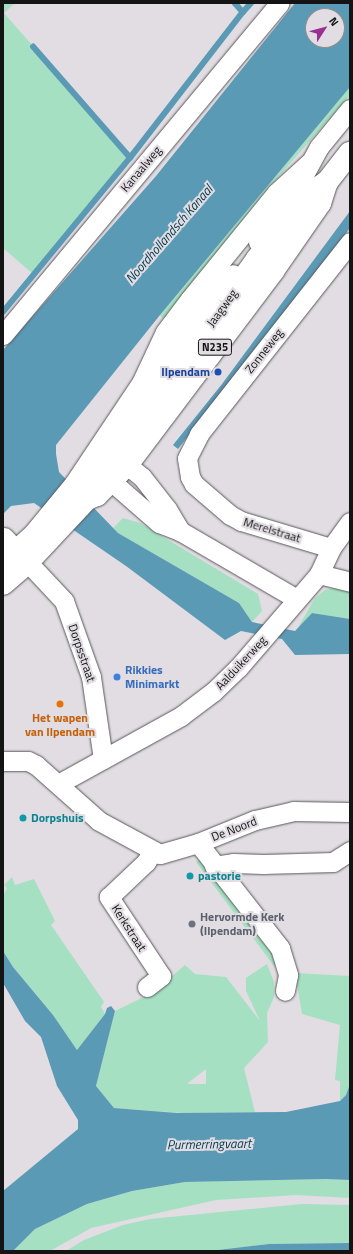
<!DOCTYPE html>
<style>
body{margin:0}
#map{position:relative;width:353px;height:1254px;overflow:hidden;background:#e1dde3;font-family:"Titillium Web",sans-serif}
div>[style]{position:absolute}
.green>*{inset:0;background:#a5e0c3}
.water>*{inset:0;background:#5b9ab5}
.stream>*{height:5.5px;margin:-2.75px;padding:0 2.75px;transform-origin:2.75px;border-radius:2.75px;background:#5b9ab5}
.roads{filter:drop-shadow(0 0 1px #5a565b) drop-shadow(0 0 1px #5a565b)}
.minor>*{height:19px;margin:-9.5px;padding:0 9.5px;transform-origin:9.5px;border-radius:9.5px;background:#fff}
.major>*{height:22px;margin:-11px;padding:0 11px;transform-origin:11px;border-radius:11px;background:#fff}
.dots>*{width:11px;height:11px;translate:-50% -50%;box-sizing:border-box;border:2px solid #e1dde3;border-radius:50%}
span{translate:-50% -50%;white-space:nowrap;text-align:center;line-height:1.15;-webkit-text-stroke:4px #e1dde3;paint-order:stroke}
.shield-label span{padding:1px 3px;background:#e1dde3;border:1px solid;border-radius:3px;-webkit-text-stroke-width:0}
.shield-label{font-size:11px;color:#151415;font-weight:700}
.street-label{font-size:12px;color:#151415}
.transit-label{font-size:12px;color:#164399;font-weight:700}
.right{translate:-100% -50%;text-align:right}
.shop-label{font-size:12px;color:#366cbe;font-weight:700}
.left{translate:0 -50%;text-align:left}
.food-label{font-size:12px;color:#c56008;font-weight:700}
.culture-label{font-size:12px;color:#0d838f;font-weight:700}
.worship-label{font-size:12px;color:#5b616d;font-weight:700}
.water-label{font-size:13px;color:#00384c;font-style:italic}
.frame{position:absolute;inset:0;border:4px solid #151415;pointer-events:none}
.north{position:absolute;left:305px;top:8px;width:40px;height:40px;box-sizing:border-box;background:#e1dde3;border:1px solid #8f8d91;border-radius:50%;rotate:54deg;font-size:11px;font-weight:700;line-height:16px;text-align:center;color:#151415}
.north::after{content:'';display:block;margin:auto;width:14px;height:18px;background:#9b3093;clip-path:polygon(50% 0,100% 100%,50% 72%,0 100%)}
</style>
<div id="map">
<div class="green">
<div style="clip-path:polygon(3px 3px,15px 3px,4px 13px,128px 155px,33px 274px,3px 248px)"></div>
<div style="clip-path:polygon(350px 87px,350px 95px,272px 184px,164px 320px,160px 315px)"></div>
<div style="clip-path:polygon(123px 518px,140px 523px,258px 594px,262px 611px,252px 622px,239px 603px,118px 533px,113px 528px)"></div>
<div style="clip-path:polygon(338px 587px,350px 590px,350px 619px,312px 613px,296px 631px,315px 598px,325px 590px)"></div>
<div style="clip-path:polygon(202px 858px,279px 963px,274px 966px,196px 862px)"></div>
<div style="clip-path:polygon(12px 877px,15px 885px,34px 879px,55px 921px,51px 925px,104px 1002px,101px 1007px,105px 1014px,77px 1050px,53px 1015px,13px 967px,3px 951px,3px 896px,7px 888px,4px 885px)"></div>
<div style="clip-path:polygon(evenodd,267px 964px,274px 982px,274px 997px,267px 1013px,268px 1042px,244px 1068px,255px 1112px,182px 1113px,114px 1108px,96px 1086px,115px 1011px,152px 993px,185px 965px,195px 974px,226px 977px,260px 1021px,246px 991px,246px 978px,267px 964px,206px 1069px,206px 1084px,188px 1084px,188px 1083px,206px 1069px)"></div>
<div style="clip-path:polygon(295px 973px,350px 976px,350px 1084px,346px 1095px,340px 1101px,340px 1081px,335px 1080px,340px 1025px,302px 1014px)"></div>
<div style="clip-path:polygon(326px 1179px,350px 1180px,350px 1198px,296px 1195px,216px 1200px,91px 1228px,50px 1251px,13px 1251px,35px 1229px,87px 1204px,132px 1191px,185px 1182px)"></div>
<div style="clip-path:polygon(302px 1204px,350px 1205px,350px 1243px,269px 1244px,209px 1251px,66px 1251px,84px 1240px,123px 1225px,150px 1219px)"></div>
</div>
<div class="water">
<div style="clip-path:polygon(evenodd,295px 3px,350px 3px,350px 87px,160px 315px,56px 445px,56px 454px,59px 472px,118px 533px,239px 603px,252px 622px,295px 631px,312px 613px,350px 619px,350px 654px,295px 655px,282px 639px,241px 631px,225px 640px,126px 566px,34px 503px,11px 506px,3px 514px,3px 350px,156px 176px,295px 3px,313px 16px,337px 16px,337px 40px,313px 40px,313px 16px)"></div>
<div style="clip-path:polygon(350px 211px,350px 228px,178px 449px,173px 445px,222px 384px)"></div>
<div style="clip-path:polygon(3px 951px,13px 967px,53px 1015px,77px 1050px,105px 1014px,107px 1008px,111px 1006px,115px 1011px,96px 1086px,114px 1108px,177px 1113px,286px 1112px,340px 1101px,346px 1095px,350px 1084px,350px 1180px,326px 1179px,185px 1182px,132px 1191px,87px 1204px,35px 1229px,13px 1251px,3px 1251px,3px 1191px,78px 1129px,78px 1120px,57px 1086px,41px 1037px,25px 1021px,3px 983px)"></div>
<div style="clip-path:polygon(350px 1243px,350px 1251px,209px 1251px,269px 1244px)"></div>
</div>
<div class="stream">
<div style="left:235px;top:3px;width:12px;rotate:48deg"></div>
<div style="left:243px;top:12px;width:12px;rotate:-48deg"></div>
<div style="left:130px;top:158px;width:185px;rotate:-52.3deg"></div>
<div style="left:3px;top:312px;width:200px;rotate:-50.5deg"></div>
<div style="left:130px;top:158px;width:147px;rotate:-131.1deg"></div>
</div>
<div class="roads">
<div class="minor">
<div style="left:258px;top:242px;width:59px;rotate:-53.3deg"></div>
<div style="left:293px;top:195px;width:55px;rotate:-61.6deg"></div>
<div style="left:319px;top:147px;width:49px;rotate:-50.8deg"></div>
<div style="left:3px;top:335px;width:432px;rotate:-50.2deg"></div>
<div style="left:151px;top:374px;width:129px;rotate:-50.6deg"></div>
<div style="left:112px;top:470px;width:16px;rotate:-18deg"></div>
<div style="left:127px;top:465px;width:19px;rotate:39deg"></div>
<div style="left:142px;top:477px;width:41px;rotate:52deg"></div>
<div style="left:167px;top:509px;width:26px;rotate:59deg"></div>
<div style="left:98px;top:474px;width:15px;rotate:28deg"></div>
<div style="left:111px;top:481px;width:64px;rotate:41.2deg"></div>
<div style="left:159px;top:523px;width:22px;rotate:21deg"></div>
<div style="left:180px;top:531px;width:135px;rotate:30.2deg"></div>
<div style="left:4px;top:537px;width:88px;rotate:46.8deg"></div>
<div style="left:64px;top:601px;width:81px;rotate:70.4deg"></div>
<div style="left:91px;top:677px;width:83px;rotate:81.7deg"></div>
<div style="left:331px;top:548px;width:32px;rotate:-54deg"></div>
<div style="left:3px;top:560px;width:40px;rotate:-42deg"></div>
<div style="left:33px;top:533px;width:65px;rotate:-50.6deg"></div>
<div style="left:74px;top:483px;width:120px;rotate:-56.2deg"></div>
<div style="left:141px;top:383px;width:56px;rotate:-64.8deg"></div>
<div style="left:165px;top:332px;width:41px;rotate:-52.9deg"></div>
<div style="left:190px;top:299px;width:136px;rotate:-50.9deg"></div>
<div style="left:276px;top:193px;width:45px;rotate:-42.3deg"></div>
<div style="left:319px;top:574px;width:32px;rotate:14deg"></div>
<div style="left:3px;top:761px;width:25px"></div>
<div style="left:28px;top:761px;width:9px;rotate:27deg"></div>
<div style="left:36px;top:765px;width:84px;rotate:41.6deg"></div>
<div style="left:99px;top:821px;width:69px;rotate:28.4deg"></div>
<div style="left:160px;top:854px;width:40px;rotate:-16deg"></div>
<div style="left:198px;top:843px;width:61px;rotate:-22deg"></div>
<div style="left:255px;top:820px;width:39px;rotate:-13deg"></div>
<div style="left:293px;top:811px;width:57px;rotate:1deg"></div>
<div style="left:58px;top:784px;width:141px;rotate:-28.9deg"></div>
<div style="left:181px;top:716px;width:40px;rotate:-37deg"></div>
<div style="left:213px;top:692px;width:35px;rotate:-44deg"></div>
<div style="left:238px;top:668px;width:124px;rotate:-49.2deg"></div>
<div style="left:319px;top:574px;width:29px;rotate:-65deg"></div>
<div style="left:331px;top:548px;width:94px;rotate:-163.3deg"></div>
<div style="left:241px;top:521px;width:13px;rotate:-151deg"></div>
<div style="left:230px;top:515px;width:48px;rotate:-139.3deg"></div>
<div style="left:194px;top:484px;width:8px;rotate:-120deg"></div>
<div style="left:190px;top:477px;width:19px;rotate:-99deg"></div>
<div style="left:187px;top:458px;width:27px;rotate:-63deg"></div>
<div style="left:199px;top:434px;width:244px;rotate:-51.8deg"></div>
<div style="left:198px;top:843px;width:133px;rotate:52deg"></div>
<div style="left:280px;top:948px;width:28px;rotate:73deg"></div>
<div style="left:288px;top:975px;width:16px;rotate:101deg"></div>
<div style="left:214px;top:866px;width:19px;rotate:-9deg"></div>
<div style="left:233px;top:863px;width:30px;rotate:2deg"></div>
<div style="left:263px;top:864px;width:70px;rotate:-1.6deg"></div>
<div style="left:333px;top:862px;width:20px;rotate:-33deg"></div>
<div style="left:147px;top:987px;width:18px;rotate:-38deg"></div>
<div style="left:161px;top:976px;width:95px;rotate:-123.4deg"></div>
<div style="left:109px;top:897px;width:51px;rotate:-43.4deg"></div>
<div style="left:146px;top:862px;width:12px;rotate:-59deg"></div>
</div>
<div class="major">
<div style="left:87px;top:496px;width:5px;rotate:-101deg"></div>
<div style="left:86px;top:491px;width:49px;rotate:-56.6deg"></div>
<div style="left:113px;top:450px;width:152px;rotate:-52.2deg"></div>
<div style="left:206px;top:330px;width:87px;rotate:-54.3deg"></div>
<div style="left:257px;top:259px;width:83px;rotate:-51.3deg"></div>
<div style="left:309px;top:194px;width:22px;rotate:-34deg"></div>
<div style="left:3px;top:584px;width:33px;rotate:-41deg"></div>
<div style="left:28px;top:562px;width:86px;rotate:-46.9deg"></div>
<div style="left:87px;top:499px;width:11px;rotate:-22deg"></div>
<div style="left:97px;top:495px;width:42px;rotate:-45deg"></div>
<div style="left:127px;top:465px;width:243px;rotate:-53deg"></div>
<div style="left:273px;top:271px;width:83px;rotate:-55.3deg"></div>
<div style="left:320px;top:203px;width:22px;rotate:-72deg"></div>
<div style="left:327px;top:182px;width:37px;rotate:-52deg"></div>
</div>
</div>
<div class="dots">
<div style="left:218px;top:372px;background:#1a4fb4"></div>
<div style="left:117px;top:677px;background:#3f7fe0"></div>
<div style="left:60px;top:704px;background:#e8710a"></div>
<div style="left:23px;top:818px;background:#0f9aa8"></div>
<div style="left:190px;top:876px;background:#0f9aa8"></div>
<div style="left:192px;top:924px;background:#6b7280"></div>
</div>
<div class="shield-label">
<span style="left:215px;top:347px">N235</span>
</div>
<div class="street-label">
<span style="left:141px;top:169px;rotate:-50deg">Kanaalweg</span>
<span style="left:222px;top:308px;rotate:-54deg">Jaagweg</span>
<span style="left:264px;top:351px;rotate:-52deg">Zonneweg</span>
<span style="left:272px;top:530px;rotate:17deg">Merelstraat</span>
<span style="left:82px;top:653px;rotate:71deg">Dorpsstraat</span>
<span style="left:241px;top:663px;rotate:-47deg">Aalduikerweg</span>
<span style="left:234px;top:829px;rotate:-21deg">De Noord</span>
<span style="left:129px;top:928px;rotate:57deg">Kerkstraat</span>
</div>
<div class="transit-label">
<span class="right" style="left:210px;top:372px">Ilpendam</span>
</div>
<div class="shop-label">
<span class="left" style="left:125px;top:677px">Rikkies<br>Minimarkt</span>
</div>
<div class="food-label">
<span style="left:60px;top:725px">Het wapen<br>van Ilpendam</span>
</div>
<div class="culture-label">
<span class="left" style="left:31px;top:818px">Dorpshuis</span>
<span class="left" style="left:198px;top:876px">pastorie</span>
</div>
<div class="worship-label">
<span class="left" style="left:200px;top:924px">Hervormde Kerk<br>(Ilpendam)</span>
</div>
<div class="water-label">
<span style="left:169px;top:234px;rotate:-49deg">Noordhollandsch Kanaal</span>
<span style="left:209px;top:1144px;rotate:-1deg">Purmerringvaart</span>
</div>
<div class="frame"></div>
<div class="north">N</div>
</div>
